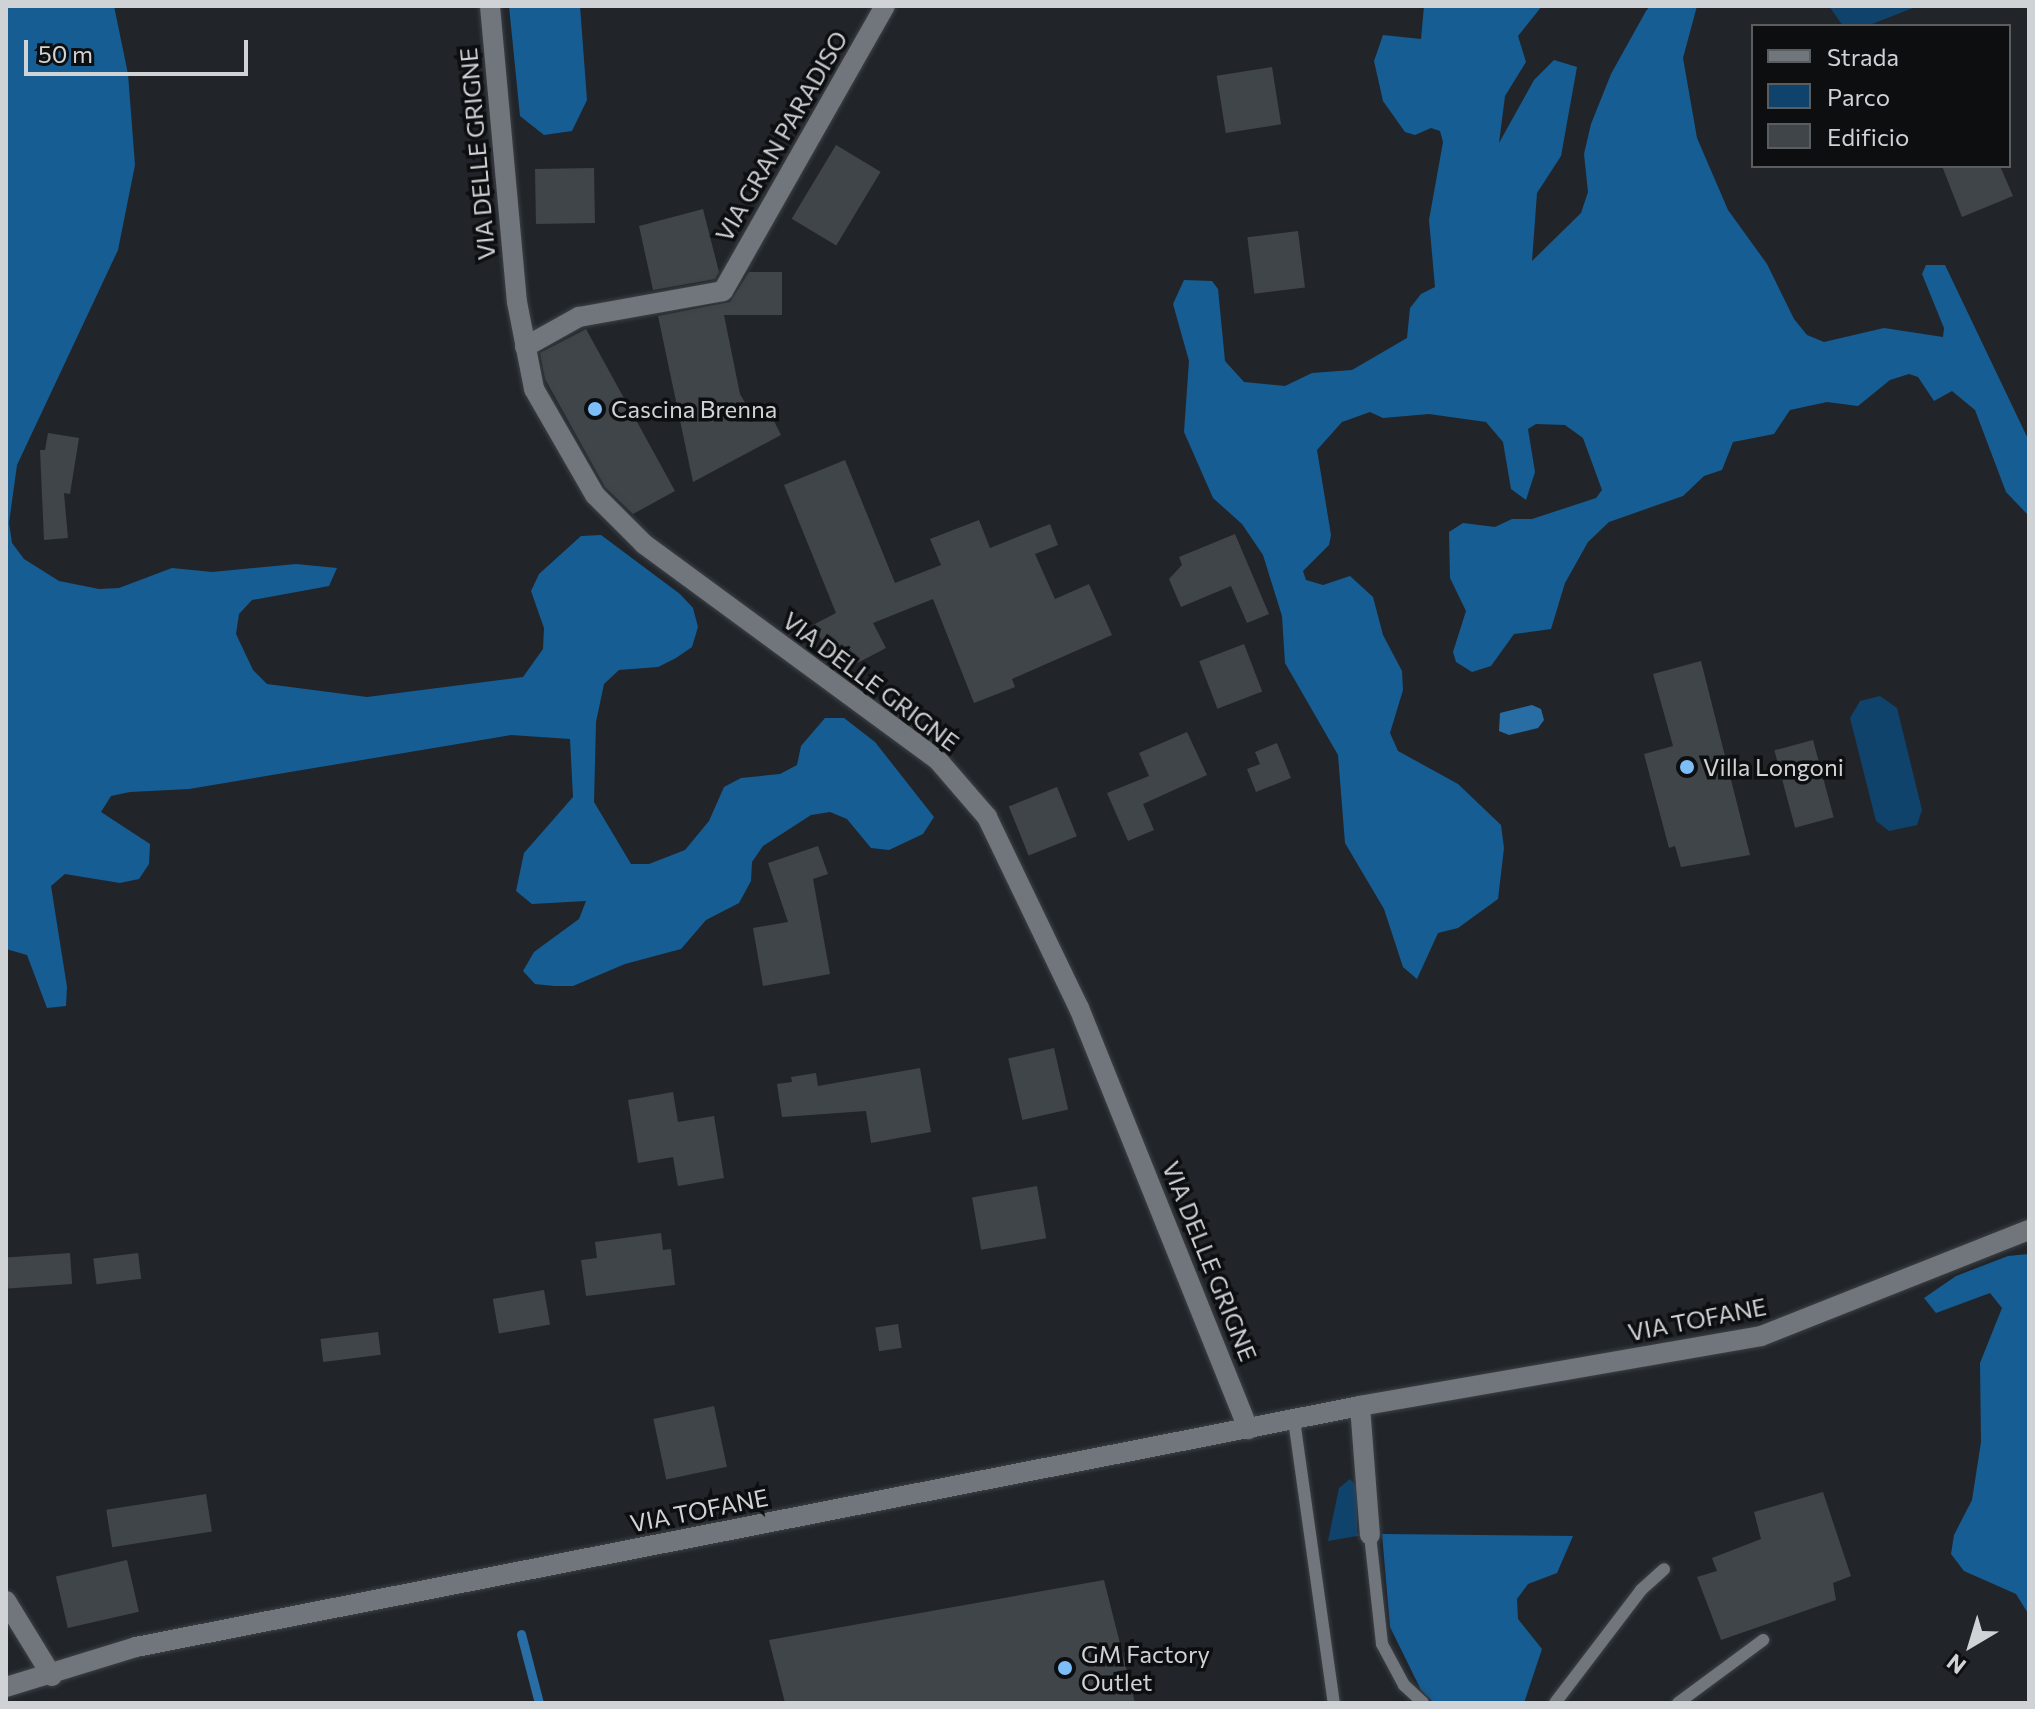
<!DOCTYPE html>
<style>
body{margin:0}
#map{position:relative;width:2035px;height:1709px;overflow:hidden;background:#21252a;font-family:Commissioner,sans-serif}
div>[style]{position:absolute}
.green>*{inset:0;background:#10436c}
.forest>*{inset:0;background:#165d94}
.water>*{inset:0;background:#296da5}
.stream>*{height:9px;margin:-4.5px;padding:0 4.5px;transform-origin:4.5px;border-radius:4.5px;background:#296da5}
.building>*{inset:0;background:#404549;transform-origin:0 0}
.roads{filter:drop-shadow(0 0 2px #3d4145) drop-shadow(0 0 2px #3d4145)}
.service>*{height:12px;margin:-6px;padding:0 6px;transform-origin:6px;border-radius:6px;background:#70767b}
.minor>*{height:20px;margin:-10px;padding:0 10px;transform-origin:10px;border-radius:10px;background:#70767b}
.dots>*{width:22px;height:22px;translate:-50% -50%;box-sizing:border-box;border:4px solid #0c0e10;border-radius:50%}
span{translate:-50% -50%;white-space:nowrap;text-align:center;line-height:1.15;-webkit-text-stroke:7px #0c0e10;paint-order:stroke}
.street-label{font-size:24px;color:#d0d3d6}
.poi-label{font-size:24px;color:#d0d3d6}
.left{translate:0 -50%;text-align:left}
.frame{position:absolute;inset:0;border:8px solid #d0d3d6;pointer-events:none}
.legend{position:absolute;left:1751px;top:24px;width:260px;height:144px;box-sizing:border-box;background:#0c0e10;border:2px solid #5a5d5f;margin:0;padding:10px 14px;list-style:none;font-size:24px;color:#d0d3d6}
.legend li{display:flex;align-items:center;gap:16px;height:40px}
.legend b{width:40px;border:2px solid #5a5d5f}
.north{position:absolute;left:1931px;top:1605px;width:80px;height:80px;-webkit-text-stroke:6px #0c0e10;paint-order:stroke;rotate:218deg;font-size:22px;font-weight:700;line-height:32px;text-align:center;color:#d0d3d6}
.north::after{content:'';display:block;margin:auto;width:28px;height:36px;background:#d0d3d6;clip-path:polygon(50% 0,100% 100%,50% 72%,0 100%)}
.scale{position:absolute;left:24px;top:40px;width:224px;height:36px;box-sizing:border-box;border:4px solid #d0d3d6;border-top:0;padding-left:10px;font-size:24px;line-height:28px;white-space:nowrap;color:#d0d3d6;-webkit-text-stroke:6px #0c0e10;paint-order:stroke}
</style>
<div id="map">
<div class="green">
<div style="clip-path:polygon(1829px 6px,1918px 6px,1867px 26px,1843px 26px)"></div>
<div style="clip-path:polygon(1880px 696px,1897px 708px,1922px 810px,1917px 825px,1889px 831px,1876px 821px,1850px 718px,1860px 701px)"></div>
<div style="clip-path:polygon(1350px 1479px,1357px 1486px,1357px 1533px,1363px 1535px,1328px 1541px,1339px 1488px)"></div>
</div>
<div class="forest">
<div style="clip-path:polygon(6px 6px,114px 6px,128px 74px,135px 165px,118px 250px,17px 465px,9px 523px,12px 543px,24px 559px,59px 581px,99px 589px,119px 588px,172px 568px,212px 572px,296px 564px,337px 568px,329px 586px,252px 600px,239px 614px,236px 634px,253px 670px,267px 684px,367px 697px,523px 677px,543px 649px,544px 628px,531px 591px,539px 574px,581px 536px,601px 535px,680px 594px,693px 608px,698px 627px,692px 647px,676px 658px,658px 667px,619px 670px,604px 684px,596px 722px,594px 802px,631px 864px,649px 864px,685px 850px,709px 821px,724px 787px,741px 778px,780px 774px,797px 765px,801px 746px,825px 718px,844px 718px,875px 742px,934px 817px,923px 834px,889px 850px,871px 848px,847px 819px,830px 812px,811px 815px,763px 846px,752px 862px,751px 881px,739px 903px,706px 920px,681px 949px,625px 964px,573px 986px,554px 986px,535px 984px,523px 971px,534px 952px,579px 919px,586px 901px,532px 904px,516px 891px,524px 853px,573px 797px,570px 739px,511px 735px,189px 789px,130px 792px,111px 796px,101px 812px,150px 844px,149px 864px,139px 879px,120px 883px,65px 874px,51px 886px,67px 987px,66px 1006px,47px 1008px,27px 955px,6px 949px)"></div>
<div style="clip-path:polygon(509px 6px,580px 6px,587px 100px,572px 131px,544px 135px,520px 116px)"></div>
<div style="clip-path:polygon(1424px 6px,1542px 6px,1518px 36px,1526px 62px,1505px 96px,1499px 143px,1534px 80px,1554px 60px,1577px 67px,1561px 156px,1537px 193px,1532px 261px,1581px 213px,1588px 192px,1584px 154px,1591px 124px,1611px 74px,1646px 11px,1650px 6px,1697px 6px,1683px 58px,1697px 138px,1728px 210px,1767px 264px,1794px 319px,1807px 335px,1824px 342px,1884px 328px,1943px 337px,1944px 328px,1922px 274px,1926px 265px,1945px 265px,2029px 441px,2029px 516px,2006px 492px,1975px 410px,1952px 391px,1934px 401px,1918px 377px,1909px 374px,1890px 380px,1858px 406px,1827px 402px,1790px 410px,1774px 434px,1733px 442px,1722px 470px,1704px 476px,1683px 496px,1609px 522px,1588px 542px,1565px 583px,1551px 629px,1514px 634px,1491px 666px,1472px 672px,1456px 662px,1453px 652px,1466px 611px,1450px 578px,1449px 532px,1463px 523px,1495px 527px,1512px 519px,1532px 519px,1596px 498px,1602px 490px,1583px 438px,1565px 425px,1536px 424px,1528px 429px,1535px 472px,1526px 500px,1511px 489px,1503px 442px,1486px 422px,1429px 414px,1383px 418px,1370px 412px,1342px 422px,1317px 450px,1331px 535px,1329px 545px,1303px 571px,1306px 580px,1323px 585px,1350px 576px,1373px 597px,1383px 635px,1402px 671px,1403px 690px,1390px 733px,1398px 751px,1458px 784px,1501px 825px,1504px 848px,1498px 899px,1458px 928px,1438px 933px,1417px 979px,1403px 967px,1384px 909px,1345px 843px,1338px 755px,1285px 663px,1282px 616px,1263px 555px,1242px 524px,1213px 498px,1184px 432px,1189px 361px,1173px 304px,1184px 280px,1212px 281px,1218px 289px,1225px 361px,1244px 382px,1285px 386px,1312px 373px,1352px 370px,1407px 338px,1410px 308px,1421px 294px,1435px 287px,1429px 220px,1443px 142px,1440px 131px,1431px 128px,1415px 135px,1405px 132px,1383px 101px,1374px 61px,1383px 35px,1421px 39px)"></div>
<div style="clip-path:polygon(2029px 1254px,2029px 1615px,2016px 1594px,1964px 1571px,1951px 1554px,1954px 1535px,1972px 1500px,1981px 1442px,1980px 1363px,2002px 1308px,1990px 1293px,1936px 1313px,1924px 1298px,1956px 1276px,2008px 1256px)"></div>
<div style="clip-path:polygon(1382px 1534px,1573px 1536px,1557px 1573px,1528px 1584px,1517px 1599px,1518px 1619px,1542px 1649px,1524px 1703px,1434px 1703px,1421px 1690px,1390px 1627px)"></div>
</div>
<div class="water">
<div style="clip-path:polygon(1532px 705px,1541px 709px,1544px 720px,1538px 728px,1509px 735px,1499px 731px,1500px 713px)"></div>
</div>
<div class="stream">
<div style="left:521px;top:1634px;width:71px;rotate:75.4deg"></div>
</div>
<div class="building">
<div style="left:1272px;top:67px;width:58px;height:56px;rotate:81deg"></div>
<div style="left:836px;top:145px;width:52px;height:86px;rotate:31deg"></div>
<div style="clip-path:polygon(1942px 166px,2000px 166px,2013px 196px,1962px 217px)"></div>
<div style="left:594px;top:168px;width:55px;height:59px;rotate:89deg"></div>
<div style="clip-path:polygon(703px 209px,719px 272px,715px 279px,653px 290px,639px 226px)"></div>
<div style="left:1298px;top:231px;width:57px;height:51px;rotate:83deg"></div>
<div style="clip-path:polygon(749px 272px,782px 272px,782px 315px,724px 315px,740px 394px,754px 418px,769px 411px,781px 435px,693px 482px,658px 316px,730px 302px)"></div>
<div style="clip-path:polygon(586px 329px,675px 491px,633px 514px,605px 487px,545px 379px,540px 353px)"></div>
<div style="clip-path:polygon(48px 433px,79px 438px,70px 494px,64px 493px,68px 538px,44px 540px,40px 450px,45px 450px)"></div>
<div style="clip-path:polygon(845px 460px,895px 583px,941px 565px,930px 539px,979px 520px,990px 548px,1050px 524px,1058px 545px,1035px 554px,1055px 599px,1089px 584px,1112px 635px,1012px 679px,1015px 687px,974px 703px,933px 599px,873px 623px,886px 648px,840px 672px,813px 625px,836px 613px,784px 485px)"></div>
<div style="clip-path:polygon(1235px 534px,1269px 614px,1247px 623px,1231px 586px,1181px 607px,1169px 579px,1182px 565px,1179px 557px)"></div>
<div style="left:1244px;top:644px;width:51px;height:48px;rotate:69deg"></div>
<div style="clip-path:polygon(1701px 661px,1750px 855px,1681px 867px,1675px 846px,1669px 848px,1644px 754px,1673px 746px,1653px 674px)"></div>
<div style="clip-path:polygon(1187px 732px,1207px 775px,1143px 804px,1154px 830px,1128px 841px,1107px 793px,1149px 776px,1139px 753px)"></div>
<div style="left:1813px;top:740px;width:80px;height:40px;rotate:75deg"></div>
<div style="clip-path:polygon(1277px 743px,1291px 778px,1256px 792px,1247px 769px,1260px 764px,1255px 752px)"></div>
<div style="left:1057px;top:787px;width:53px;height:52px;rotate:68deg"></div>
<div style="clip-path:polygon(818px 846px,828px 874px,813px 879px,830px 974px,763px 986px,753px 928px,788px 922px,768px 863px)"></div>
<div style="left:1054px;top:1048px;width:63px;height:47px;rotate:77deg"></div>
<div style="clip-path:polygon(920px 1068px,931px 1132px,871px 1143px,866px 1111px,782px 1117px,777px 1084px,792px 1082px,791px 1077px,816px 1073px,818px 1086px)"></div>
<div style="clip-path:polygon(673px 1092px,678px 1122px,714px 1116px,724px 1178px,678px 1186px,673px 1157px,638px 1163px,628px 1100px)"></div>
<div style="left:1037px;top:1186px;width:53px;height:66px;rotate:80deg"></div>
<div style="clip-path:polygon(661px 1233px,663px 1250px,671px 1249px,675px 1285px,586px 1296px,581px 1260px,597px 1258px,595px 1242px)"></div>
<div style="left:70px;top:1253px;width:31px;height:64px;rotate:86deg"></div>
<div style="left:138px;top:1253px;width:26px;height:45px;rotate:83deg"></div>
<div style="left:544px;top:1290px;width:35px;height:52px;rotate:80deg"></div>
<div style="left:898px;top:1324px;width:24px;height:23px;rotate:81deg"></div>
<div style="left:378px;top:1332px;width:23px;height:58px;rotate:83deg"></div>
<div style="left:714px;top:1406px;width:62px;height:62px;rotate:78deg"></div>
<div style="clip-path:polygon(1823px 1492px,1851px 1576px,1833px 1583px,1836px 1600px,1721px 1640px,1697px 1577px,1717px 1571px,1712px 1558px,1761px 1539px,1754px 1512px)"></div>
<div style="left:206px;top:1494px;width:38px;height:101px;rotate:81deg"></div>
<div style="left:127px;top:1560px;width:53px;height:73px;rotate:77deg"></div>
<div style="clip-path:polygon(1104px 1580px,1135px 1703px,785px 1703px,769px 1640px)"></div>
</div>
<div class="roads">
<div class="service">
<div style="left:1294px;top:1420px;width:286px;rotate:82deg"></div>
<div style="left:1370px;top:1535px;width:110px;rotate:83.7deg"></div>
<div style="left:1382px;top:1644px;width:47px;rotate:61.8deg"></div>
<div style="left:1404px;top:1685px;width:26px;rotate:43deg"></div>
<div style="left:1555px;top:1703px;width:142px;rotate:-52.7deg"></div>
<div style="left:1641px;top:1590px;width:31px;rotate:-42deg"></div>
<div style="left:1678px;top:1703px;width:106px;rotate:-36.5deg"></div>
</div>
<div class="minor">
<div style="left:490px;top:6px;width:297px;rotate:84.8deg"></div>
<div style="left:517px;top:302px;width:89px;rotate:78.9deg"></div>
<div style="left:534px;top:389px;width:122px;rotate:60.1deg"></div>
<div style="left:595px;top:495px;width:69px;rotate:45deg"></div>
<div style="left:644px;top:544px;width:363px;rotate:36.3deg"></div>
<div style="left:937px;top:759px;width:77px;rotate:49.2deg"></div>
<div style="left:987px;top:817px;width:212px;rotate:64.3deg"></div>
<div style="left:1079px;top:1008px;width:454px;rotate:68.1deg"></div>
<div style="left:525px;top:347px;width:62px;rotate:-29.1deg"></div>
<div style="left:579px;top:317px;width:146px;rotate:-10.2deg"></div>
<div style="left:723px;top:291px;width:328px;rotate:-60.4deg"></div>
<div style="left:1360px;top:1406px;width:129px;rotate:85.6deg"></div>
<div style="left:6px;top:1601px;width:88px;rotate:58.5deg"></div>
<div style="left:6px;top:1687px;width:136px;rotate:-17.1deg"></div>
<div style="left:136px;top:1647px;width:1248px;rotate:-11.14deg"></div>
<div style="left:1360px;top:1406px;width:407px;rotate:-9.9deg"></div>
<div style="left:1761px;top:1336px;width:288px;rotate:-21.6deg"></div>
</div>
</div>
<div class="dots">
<div style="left:595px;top:409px;background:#7dbef9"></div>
<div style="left:1687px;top:767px;background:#7dbef9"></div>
<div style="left:1065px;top:1668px;background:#7dbef9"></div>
</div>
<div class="street-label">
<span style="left:781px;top:136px;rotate:-60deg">VIA GRAN PARADISO</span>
<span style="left:477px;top:154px;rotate:-95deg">VIA DELLE GRIGNE</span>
<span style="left:871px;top:681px;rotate:37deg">VIA DELLE GRIGNE</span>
<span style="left:1210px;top:1261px;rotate:68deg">VIA DELLE GRIGNE</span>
<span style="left:1697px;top:1319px;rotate:-11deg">VIA TOFANE</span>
<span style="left:699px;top:1510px;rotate:-11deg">VIA TOFANE</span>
</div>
<div class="poi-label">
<span class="left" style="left:611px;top:409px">Cascina Brenna</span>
<span class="left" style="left:1703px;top:767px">Villa Longoni</span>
<span class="left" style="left:1081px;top:1668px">GM Factory<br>Outlet</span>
</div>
<div class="frame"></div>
<ul class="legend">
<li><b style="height:10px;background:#70767b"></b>Strada</li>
<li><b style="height:22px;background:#10436c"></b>Parco</li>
<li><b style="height:22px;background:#404549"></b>Edificio</li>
</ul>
<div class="north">N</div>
<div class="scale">50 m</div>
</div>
